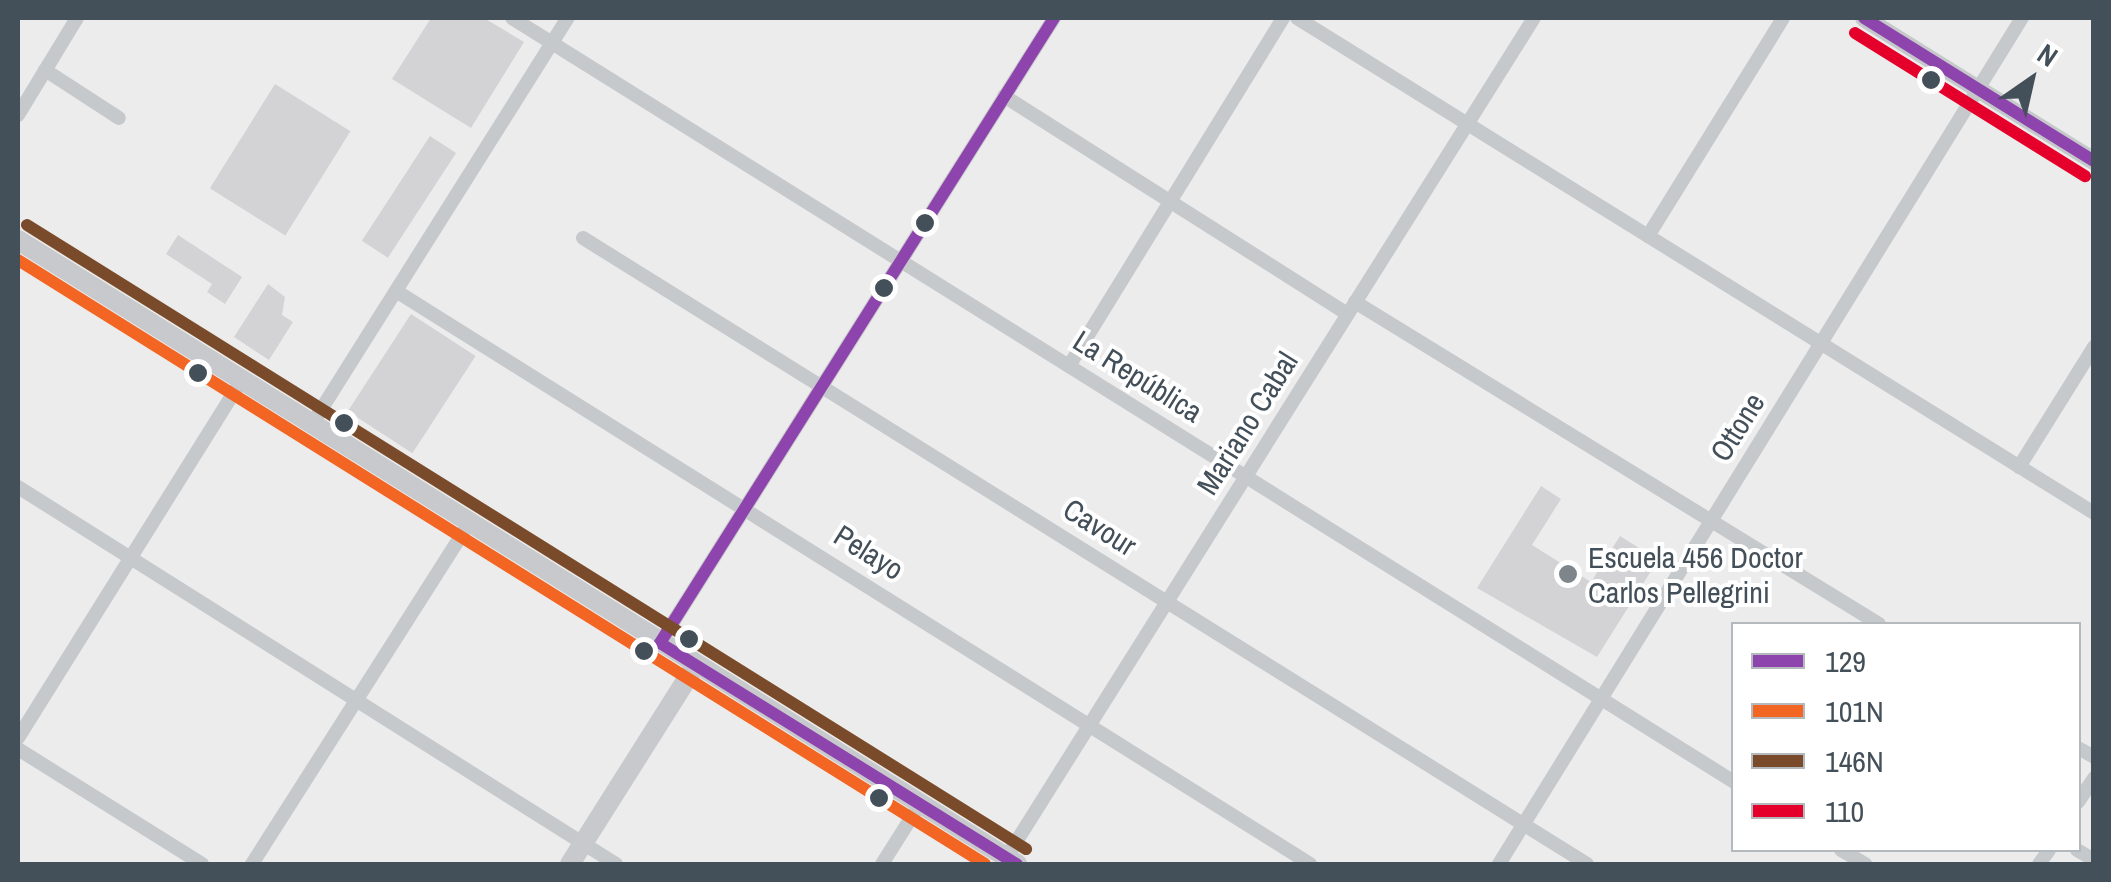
<!DOCTYPE html>
<meta charset="utf-8">
<style>
body{margin:0}
#map{position:relative;width:2111px;height:882px;overflow:hidden;background:#edecec;font-family:"Archivo Narrow",sans-serif}
div>[style]{position:absolute}
.building>*{inset:0;background:#d3d3d5;transform-origin:0 0}
.minor>*{height:14px;margin:-7px;padding:0 7px;transform-origin:7px;border-radius:7px;background:#c6c9cb}
.tertiary>*{height:18px;margin:-9px;padding:0 9px;transform-origin:9px;border-radius:9px;background:#c6c9cb}
.secondary>*{height:20px;margin:-10px;padding:0 10px;transform-origin:10px;border-radius:10px;background:#c7c9cc}
.bus-1>*{height:12px;margin:-6px;padding:0 6px;transform-origin:6px;border-radius:6px;background:#8e44ad}
.bus-2>*{height:12px;margin:-6px;padding:0 6px;transform-origin:6px;border-radius:6px;background:#f26522}
.bus-3>*{height:12px;margin:-6px;padding:0 6px;transform-origin:6px;border-radius:6px;background:#7a4b2a}
.bus-4>*{height:12px;margin:-6px;padding:0 6px;transform-origin:6px;border-radius:6px;background:#e4002b}
.dots>*{width:28px;height:28px;translate:-50% -50%;box-sizing:border-box;border:5px solid #fff;border-radius:50%}
span{translate:-50% -50%;white-space:nowrap;text-align:center;line-height:1.15;-webkit-text-stroke:8px #fff;paint-order:stroke}
.street-label{font-size:30px;color:#434f59}
.poi-label{font-size:30px;color:#434f59}
.left{translate:0 -50%;text-align:left}
.frame{position:absolute;inset:0;border:20px solid #434f59;pointer-events:none}
.legend{position:absolute;left:1731px;top:622px;width:350px;height:230px;box-sizing:border-box;background:#fff;border:2px solid #b4b9bd;margin:0;padding:12px 18px;list-style:none;font-size:30px;color:#434f59}
.legend li{display:flex;align-items:center;gap:20px;height:50px}
.legend b{width:50px;border:2px solid #b4b9bd}
.north{position:absolute;left:1981px;top:30px;width:100px;height:100px;-webkit-text-stroke:8px #fff;paint-order:stroke;rotate:34deg;font-size:28px;font-weight:700;line-height:40px;text-align:center;color:#434f59}
.north::after{content:'';display:block;margin:auto;width:35px;height:45px;background:#434f59;clip-path:polygon(50% 0,100% 100%,50% 72%,0 100%)}
</style>
<div id="map">
<div class="building">
<div style="clip-path:polygon(431px 18px,484px 18px,524px 42px,471px 128px,392px 79px)"></div>
<div style="left:275px;top:84px;width:89px;height:123px;rotate:32deg"></div>
<div style="left:430px;top:136px;width:31px;height:125px;rotate:33deg"></div>
<div style="clip-path:polygon(178px 235px,242px 277px,225px 304px,207px 292px,212px 284px,166px 254px)"></div>
<div style="clip-path:polygon(268px 284px,285px 297px,282px 315px,293px 322px,269px 360px,234px 337px)"></div>
<div style="left:411px;top:314px;width:77px;height:116px;rotate:33deg"></div>
<div style="clip-path:polygon(1541px 486px,1561px 499px,1532px 545px,1591px 582px,1620px 536px,1658px 560px,1597px 657px,1477px 588px)"></div>
</div>
<div class="minor">
<div style="left:512px;top:18px;width:1441px;rotate:32.01deg"></div>
<div style="left:1297px;top:18px;width:938px;rotate:31.84deg"></div>
<div style="left:45px;top:70px;width:88px;rotate:33deg"></div>
<div style="left:1004px;top:96px;width:407px;rotate:32.4deg"></div>
<div style="left:18px;top:115px;width:114px;rotate:-58.7deg"></div>
<div style="left:1648px;top:236px;width:256px;rotate:-58.2deg"></div>
<div style="left:583px;top:238px;width:1183px;rotate:31.94deg"></div>
<div style="left:396px;top:291px;width:1079px;rotate:32.08deg"></div>
<div style="left:1355px;top:302px;width:615px;rotate:31.57deg"></div>
<div style="left:1069px;top:366px;width:409px;rotate:-58.4deg"></div>
<div style="left:312px;top:424px;width:480px;rotate:-57.8deg"></div>
<div style="left:2019px;top:467px;width:142px;rotate:-58deg"></div>
<div style="left:18px;top:487px;width:707px;rotate:32.23deg"></div>
<div style="left:660px;top:643px;width:739px;rotate:-57.77deg"></div>
<div style="left:18px;top:738px;width:422px;rotate:-58deg"></div>
<div style="left:2078px;top:748px;width:18px;rotate:29deg"></div>
<div style="left:18px;top:749px;width:217px;rotate:32deg"></div>
<div style="left:2078px;top:802px;width:29px;rotate:-56deg"></div>
<div style="left:1841px;top:850px;width:28px;rotate:30deg"></div>
<div style="left:2077px;top:850px;width:20px;rotate:30deg"></div>
<div style="left:1006px;top:858px;width:992px;rotate:-57.85deg"></div>
<div style="left:252px;top:864px;width:404px;rotate:-57.5deg"></div>
<div style="left:882px;top:864px;width:71px;rotate:-57.7deg"></div>
<div style="left:1499px;top:864px;width:995px;rotate:-58.28deg"></div>
<div style="left:2039px;top:864px;width:17px;rotate:-54deg"></div>
</div>
<div class="tertiary">
<div style="left:1864px;top:18px;width:271px;rotate:31.9deg"></div>
</div>
<div class="secondary">
<div style="left:18px;top:240px;width:1178px;rotate:31.99deg"></div>
<div style="left:570px;top:864px;width:236px;rotate:-57.7deg"></div>
</div>
<div class="bus-1">
<div style="left:1864px;top:18px;width:271px;rotate:31.9deg"></div>
<div style="left:660px;top:643px;width:739px;rotate:-57.77deg"></div>
<div style="left:660px;top:643px;width:420px;rotate:31.8deg"></div>
</div>
<div class="bus-2">
<div style="left:18px;top:260px;width:1140px;rotate:31.99deg"></div>
</div>
<div class="bus-3">
<div style="left:27px;top:225px;width:1178px;rotate:31.99deg"></div>
</div>
<div class="bus-4">
<div style="left:1855px;top:33px;width:271px;rotate:31.9deg"></div>
</div>
<div class="dots">
<div style="left:1931px;top:80px;background:#434f59"></div>
<div style="left:925px;top:223px;background:#434f59"></div>
<div style="left:884px;top:288px;background:#434f59"></div>
<div style="left:198px;top:373px;background:#434f59"></div>
<div style="left:344px;top:423px;background:#434f59"></div>
<div style="left:1568px;top:574px;background:#7e868c"></div>
<div style="left:689px;top:639px;background:#434f59"></div>
<div style="left:644px;top:651px;background:#434f59"></div>
<div style="left:879px;top:798px;background:#434f59"></div>
</div>
<div class="street-label">
<span style="left:1138px;top:376px;rotate:32deg">La República</span>
<span style="left:1247px;top:423px;rotate:-58deg">Mariano Cabal</span>
<span style="left:1737px;top:427px;rotate:-58deg">Ottone</span>
<span style="left:1100px;top:527px;rotate:32deg">Cavour</span>
<span style="left:869px;top:552px;rotate:32deg">Pelayo</span>
</div>
<div class="poi-label">
<span class="left" style="left:1588px;top:574px">Escuela 456 Doctor<br>Carlos Pellegrini</span>
</div>
<div class="frame"></div>
<ul class="legend">
<li><b style="height:12px;background:#8e44ad"></b>129</li>
<li><b style="height:12px;background:#f26522"></b>101N</li>
<li><b style="height:12px;background:#7a4b2a"></b>146N</li>
<li><b style="height:12px;background:#e4002b"></b>110</li>
</ul>
<div class="north">N</div>
</div>
